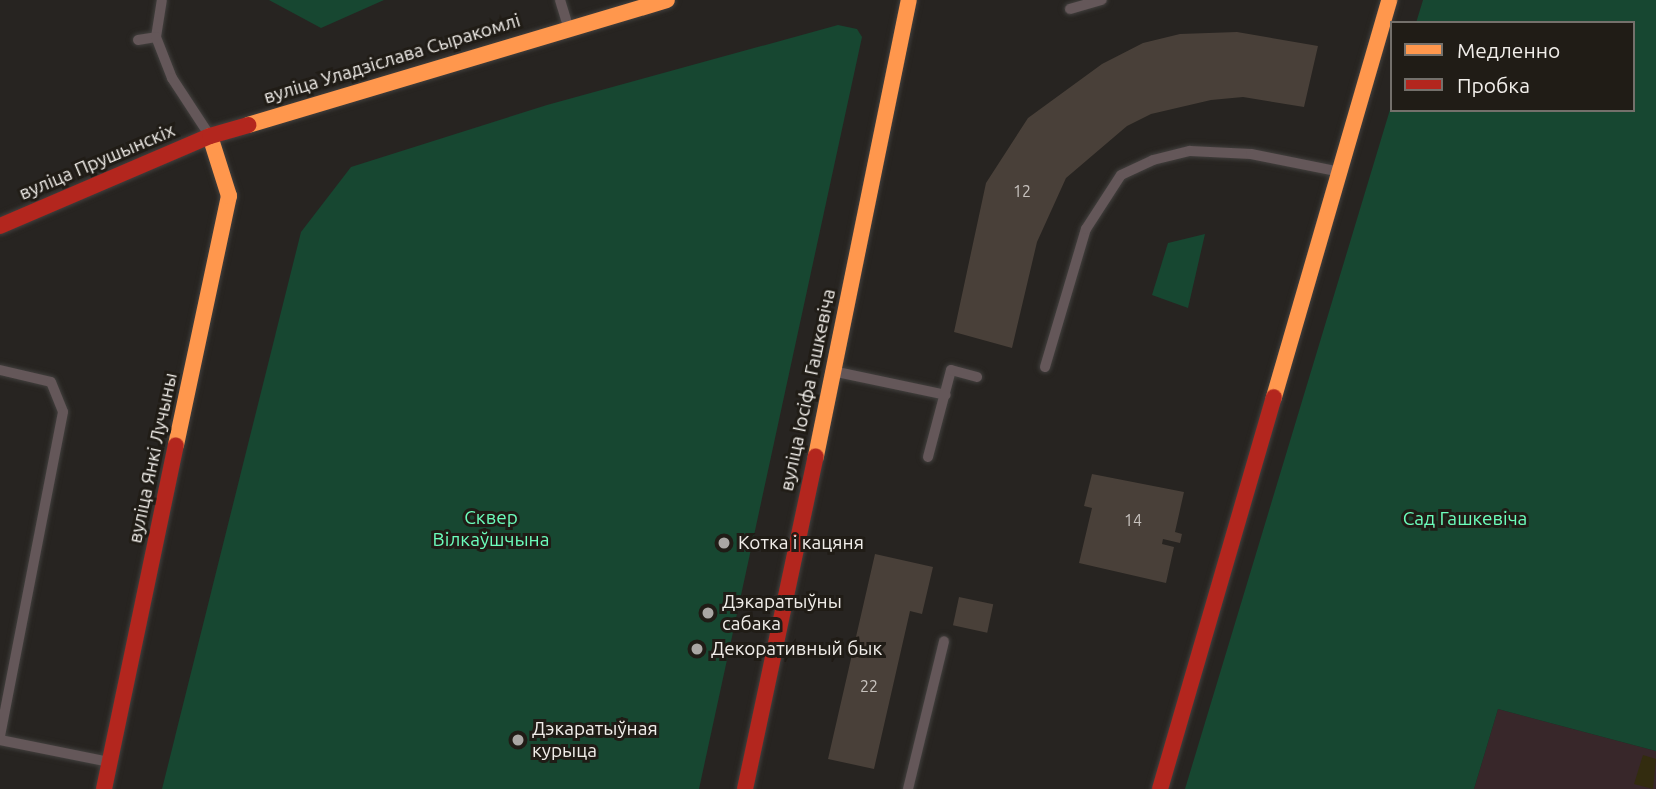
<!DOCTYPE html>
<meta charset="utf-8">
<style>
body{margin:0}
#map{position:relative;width:1656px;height:789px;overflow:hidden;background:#272421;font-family:Ubuntu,sans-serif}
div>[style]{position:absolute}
.education>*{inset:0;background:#38272a}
.green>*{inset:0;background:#174731}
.sand>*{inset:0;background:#332c0f}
.building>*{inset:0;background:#494039;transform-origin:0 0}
.roads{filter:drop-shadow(0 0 2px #42403e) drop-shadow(0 0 2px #42403e)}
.lane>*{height:10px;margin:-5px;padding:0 5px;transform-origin:5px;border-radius:5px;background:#645759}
.slow>*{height:16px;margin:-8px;padding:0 8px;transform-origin:8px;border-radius:8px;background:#ff974d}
.jam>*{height:16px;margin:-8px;padding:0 8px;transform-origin:8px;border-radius:8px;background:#b3261e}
.dots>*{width:19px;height:19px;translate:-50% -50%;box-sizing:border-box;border:4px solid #201c16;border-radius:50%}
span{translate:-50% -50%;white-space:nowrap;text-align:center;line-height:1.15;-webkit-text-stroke:6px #201c16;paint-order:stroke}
.number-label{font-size:16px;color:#c7c2be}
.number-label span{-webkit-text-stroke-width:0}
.street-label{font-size:19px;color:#f1eeea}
.park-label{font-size:19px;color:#6cfebc}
.poi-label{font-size:19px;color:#f1eeea}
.left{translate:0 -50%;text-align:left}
.legend{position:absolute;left:1390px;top:21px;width:245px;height:91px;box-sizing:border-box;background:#201c16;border:2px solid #74706b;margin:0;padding:9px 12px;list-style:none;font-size:21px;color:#f1eeea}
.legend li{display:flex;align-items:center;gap:14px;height:35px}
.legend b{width:35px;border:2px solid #74706b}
</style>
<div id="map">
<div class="education">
<div style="clip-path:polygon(1498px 709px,1656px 751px,1656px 789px,1474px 789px)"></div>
</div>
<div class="green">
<div style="clip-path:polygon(269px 0,384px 0,321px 28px)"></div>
<div style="clip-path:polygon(1423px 0,1656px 0,1656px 751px,1498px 709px,1474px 789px,1185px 789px,1392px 103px,1392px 110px,1633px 110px,1633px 23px,1416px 23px)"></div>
<div style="clip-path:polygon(838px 25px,857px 29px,862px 37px,699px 789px,162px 789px,301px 232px,351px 167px,547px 105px)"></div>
<div style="clip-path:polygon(1205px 234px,1188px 308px,1152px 295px,1168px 243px)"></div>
</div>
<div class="sand">
<div style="clip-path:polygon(1643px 755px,1656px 759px,1653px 789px,1634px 784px)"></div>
</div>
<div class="building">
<div style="clip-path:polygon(1237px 32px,1318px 46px,1304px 107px,1243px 97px,1211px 100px,1151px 114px,1127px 126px,1066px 178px,1037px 242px,1012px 348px,954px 332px,986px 183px,1028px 118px,1102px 64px,1143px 43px,1180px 34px)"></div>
<div style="clip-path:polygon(1092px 474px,1184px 492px,1175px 532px,1182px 534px,1180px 543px,1163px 539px,1162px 544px,1174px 547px,1166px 583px,1079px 563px,1092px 508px,1084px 506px)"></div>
<div style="clip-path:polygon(875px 554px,933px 567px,922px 614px,910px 611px,874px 769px,828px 759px)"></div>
<div style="left:959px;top:597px;width:35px;height:29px;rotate:12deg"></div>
</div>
<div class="roads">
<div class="lane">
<div style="left:560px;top:0;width:28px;rotate:73deg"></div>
<div style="left:1070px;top:9px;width:33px;rotate:-16deg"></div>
<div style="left:156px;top:37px;width:37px;rotate:-81deg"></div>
<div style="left:138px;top:40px;width:18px;rotate:-9deg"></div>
<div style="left:156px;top:37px;width:44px;rotate:68.7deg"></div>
<div style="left:172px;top:78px;width:69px;rotate:56.8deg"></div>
<div style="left:1045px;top:367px;width:144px;rotate:-73.5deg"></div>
<div style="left:1086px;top:229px;width:64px;rotate:-57.1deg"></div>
<div style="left:1121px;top:175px;width:35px;rotate:-25deg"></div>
<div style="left:1153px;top:160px;width:38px;rotate:-14deg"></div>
<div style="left:1190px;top:151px;width:61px;rotate:2.8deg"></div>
<div style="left:1251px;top:154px;width:87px;rotate:11.3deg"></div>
<div style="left:0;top:370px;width:52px;rotate:13.2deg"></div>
<div style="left:51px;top:382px;width:32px;rotate:68deg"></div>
<div style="left:63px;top:412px;width:331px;rotate:101deg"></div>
<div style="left:837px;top:372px;width:111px;rotate:11.9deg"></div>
<div style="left:928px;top:457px;width:90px;rotate:-75.2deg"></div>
<div style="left:951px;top:370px;width:27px;rotate:15deg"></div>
<div style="left:0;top:740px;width:111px;rotate:11.4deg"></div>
<div style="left:908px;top:789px;width:152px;rotate:-76.3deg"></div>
</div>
<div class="slow">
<div style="left:248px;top:125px;width:437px;rotate:-16.6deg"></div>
<div style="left:1274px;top:397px;width:413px;rotate:-73.8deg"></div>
<div style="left:176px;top:445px;width:255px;rotate:-78deg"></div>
<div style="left:229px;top:196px;width:63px;rotate:-107.6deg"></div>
<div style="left:816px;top:456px;width:465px;rotate:-78.5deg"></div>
</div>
<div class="jam">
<div style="left:0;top:226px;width:228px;rotate:-23.2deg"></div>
<div style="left:210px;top:136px;width:40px;rotate:-16deg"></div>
<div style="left:104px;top:789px;width:351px;rotate:-78.2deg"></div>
<div style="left:745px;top:789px;width:340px;rotate:-78deg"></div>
<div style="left:1160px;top:789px;width:408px;rotate:-73.8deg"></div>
</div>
</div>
<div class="dots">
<div style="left:724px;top:543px;background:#aaa7a4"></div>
<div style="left:708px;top:613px;background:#aaa7a4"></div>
<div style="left:697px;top:649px;background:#aaa7a4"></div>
<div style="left:518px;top:740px;background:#aaa7a4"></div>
</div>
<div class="number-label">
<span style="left:1022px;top:191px">12</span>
<span style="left:1133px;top:520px">14</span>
<span style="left:869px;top:686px">22</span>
</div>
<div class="street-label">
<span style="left:392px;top:59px;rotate:-17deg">вуліца Уладзіслава Сыракомлі</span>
<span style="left:97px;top:162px;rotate:-23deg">вуліца Прушынскіх</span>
<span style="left:808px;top:390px;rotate:-78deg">вуліца Іосіфа Гашкевіча</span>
<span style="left:153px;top:458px;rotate:-78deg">вуліца Янкі Лучыны</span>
</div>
<div class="park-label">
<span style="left:491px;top:529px">Сквер<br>Вілкаўшчына</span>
<span style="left:1465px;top:519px">Сад Гашкевіча</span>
</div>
<div class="poi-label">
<span class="left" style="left:738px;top:543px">Котка і кацяня</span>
<span class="left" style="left:722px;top:613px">Дэкаратыўны<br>сабака</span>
<span class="left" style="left:711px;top:649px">Декоративный бык</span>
<span class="left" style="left:532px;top:740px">Дэкаратыўная<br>курыца</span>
</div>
<ul class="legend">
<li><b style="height:9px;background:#ff974d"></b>Медленно</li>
<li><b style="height:9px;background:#b3261e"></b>Пробка</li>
</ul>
</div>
